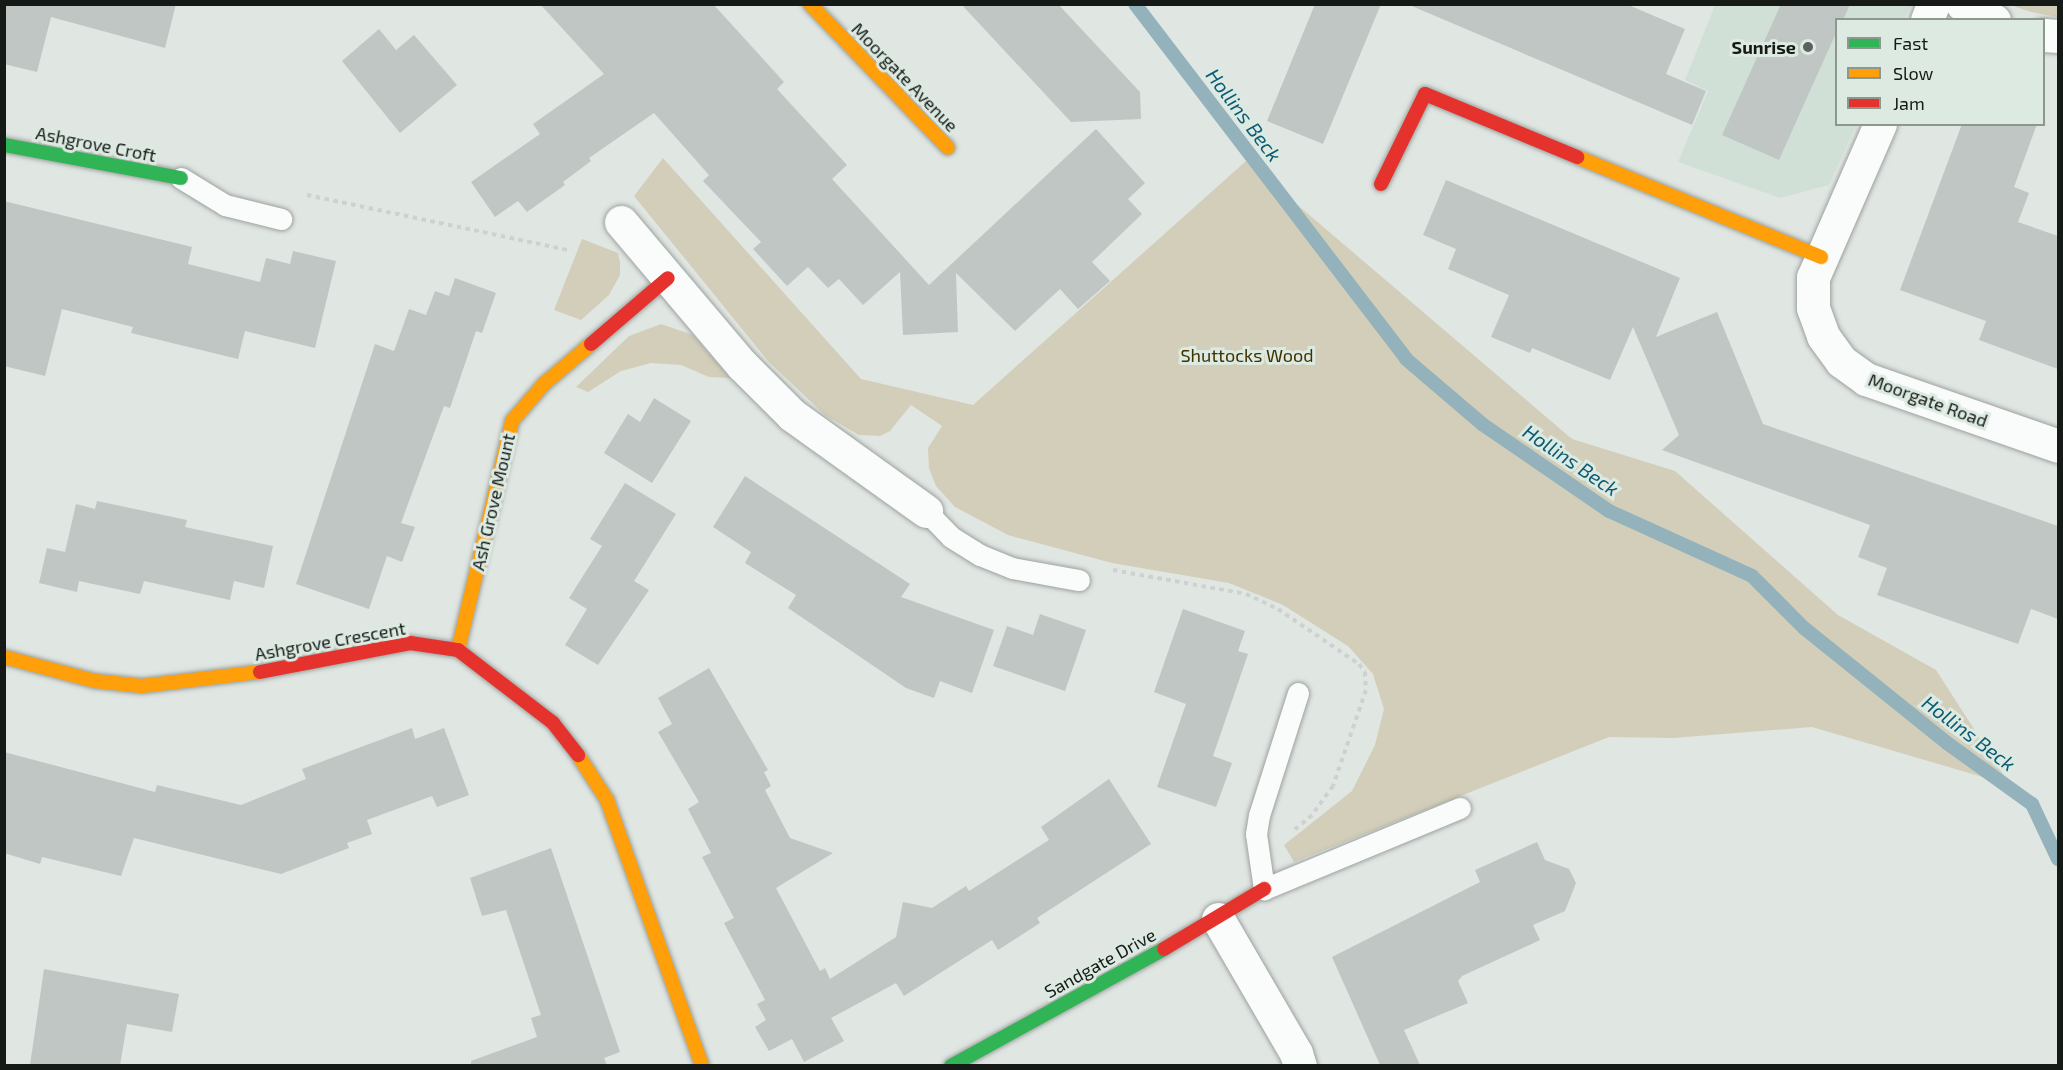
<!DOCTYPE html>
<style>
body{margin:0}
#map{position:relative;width:2063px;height:1070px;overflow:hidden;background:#e0e6e2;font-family:"Exo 2",sans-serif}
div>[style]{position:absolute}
.built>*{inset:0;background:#d1e0d6}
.green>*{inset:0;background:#d3ceb9}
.stream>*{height:14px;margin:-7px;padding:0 7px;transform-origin:7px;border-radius:7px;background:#93b2bc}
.building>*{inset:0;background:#c0c6c4}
.path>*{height:4px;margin-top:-2px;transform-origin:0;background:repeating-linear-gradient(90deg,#ced1cf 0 4.5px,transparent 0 9px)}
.roads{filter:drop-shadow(0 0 2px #9da29f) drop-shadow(0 0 2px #9da29f)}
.lane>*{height:21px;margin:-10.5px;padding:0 10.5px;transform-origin:10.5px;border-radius:10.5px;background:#fafbfb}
.street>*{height:33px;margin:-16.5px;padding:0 16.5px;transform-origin:16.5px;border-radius:16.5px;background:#fafbfb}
.fast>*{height:14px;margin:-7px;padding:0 7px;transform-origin:7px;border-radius:7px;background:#30b455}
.slow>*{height:14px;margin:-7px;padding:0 7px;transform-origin:7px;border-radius:7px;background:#ff9f0a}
.jam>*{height:14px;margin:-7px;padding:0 7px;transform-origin:7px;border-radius:7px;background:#e5322d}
.dots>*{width:16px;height:16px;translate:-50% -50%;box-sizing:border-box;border:3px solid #dceae1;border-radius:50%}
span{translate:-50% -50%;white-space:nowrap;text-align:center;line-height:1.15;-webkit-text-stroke:6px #dceae1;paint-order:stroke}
.poi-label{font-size:18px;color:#151a17;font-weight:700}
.right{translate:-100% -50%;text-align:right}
.street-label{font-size:18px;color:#151a17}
.park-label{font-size:18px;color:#403101}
.water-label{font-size:20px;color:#0c5b75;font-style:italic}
.frame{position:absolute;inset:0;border:6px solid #151a17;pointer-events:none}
.legend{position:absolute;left:1835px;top:18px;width:210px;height:108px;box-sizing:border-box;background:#dceae1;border:2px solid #8c9790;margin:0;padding:8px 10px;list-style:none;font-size:18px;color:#151a17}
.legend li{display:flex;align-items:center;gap:12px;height:30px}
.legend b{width:30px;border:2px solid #8c9790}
</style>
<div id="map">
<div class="built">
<div style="clip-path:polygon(1715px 5px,1911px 5px,1904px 19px,1836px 20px,1836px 124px,1856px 125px,1829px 185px,1780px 198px,1678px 162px,1708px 91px,1685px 80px)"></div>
</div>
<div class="green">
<div style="clip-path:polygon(2010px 5px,2058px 5px,2058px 17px,2031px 12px)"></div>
<div style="clip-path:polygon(663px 158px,861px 379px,973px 405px,1246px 161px,1572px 439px,1675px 471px,1838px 615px,1936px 670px,2010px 785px,1812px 727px,1673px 738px,1609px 737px,1294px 862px,1284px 845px,1352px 791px,1375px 745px,1384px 709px,1373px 674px,1348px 646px,1283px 605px,1229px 583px,1112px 563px,1008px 535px,955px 507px,936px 486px,929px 468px,928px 448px,942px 426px,911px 405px,890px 431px,880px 436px,859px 435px,825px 415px,768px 361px,634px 196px)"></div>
<div style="clip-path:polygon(582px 239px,618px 253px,620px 263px,620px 275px,609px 295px,581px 320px,554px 310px)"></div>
<div style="clip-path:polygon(661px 324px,693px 335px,730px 378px,709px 377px,681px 365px,651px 363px,621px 371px,588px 392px,576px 387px,629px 336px)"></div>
</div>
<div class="stream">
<div style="left:1135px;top:4px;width:447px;rotate:52.6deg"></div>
<div style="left:1406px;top:359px;width:100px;rotate:40.5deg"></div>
<div style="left:1482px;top:424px;width:154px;rotate:34.4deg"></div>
<div style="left:1609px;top:511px;width:157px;rotate:24.4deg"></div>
<div style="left:1752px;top:576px;width:74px;rotate:45deg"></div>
<div style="left:1804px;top:628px;width:184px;rotate:38.8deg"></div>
<div style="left:1947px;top:743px;width:105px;rotate:35.7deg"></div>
<div style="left:2032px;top:804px;width:61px;rotate:64.7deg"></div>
</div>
<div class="building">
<div style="clip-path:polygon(4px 4px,176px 4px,165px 48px,51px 17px,37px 72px,4px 64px)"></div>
<div style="clip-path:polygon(540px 4px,713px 4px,784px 82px,777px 89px,847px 165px,832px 179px,929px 285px,1096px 129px,1145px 183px,1128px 199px,1142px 214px,1092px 262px,1110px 281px,1078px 309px,1060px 289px,1015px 331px,956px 273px,958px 332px,903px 335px,900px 272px,863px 305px,839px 279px,828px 288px,808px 267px,787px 286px,753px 249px,761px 242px,703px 181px,709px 175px,654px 113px,589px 158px,591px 161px,563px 182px,565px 185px,527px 212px,518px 201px,495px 217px,471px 182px,540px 134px,533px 124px,604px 74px)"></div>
<div style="clip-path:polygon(961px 4px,1058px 4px,1140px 92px,1141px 119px,1071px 122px)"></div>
<div style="clip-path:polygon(1315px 4px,1381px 4px,1323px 144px,1267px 121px)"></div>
<div style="clip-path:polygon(1407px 4px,1626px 4px,1685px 29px,1666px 74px,1706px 91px,1692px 125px)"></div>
<div style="clip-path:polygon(1781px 4px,1850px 4px,1843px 20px,1836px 20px,1836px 33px,1779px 160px,1722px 135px)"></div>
<div style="clip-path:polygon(379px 29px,396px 50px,414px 35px,457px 85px,400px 133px,342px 61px)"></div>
<div style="clip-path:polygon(1962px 124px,2037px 124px,2014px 187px,2029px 193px,2018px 222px,2058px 236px,2058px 369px,1979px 340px,1986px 321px,1900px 290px)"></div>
<div style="clip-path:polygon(1446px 180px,1680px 278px,1656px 337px,1717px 312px,1763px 424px,2058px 526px,2058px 619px,2031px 609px,2018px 644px,1877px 595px,1887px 568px,1858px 557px,1870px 525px,1662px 450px,1679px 435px,1633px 327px,1610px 380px,1532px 348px,1530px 353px,1491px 337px,1509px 295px,1448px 269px,1456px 249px,1423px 235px)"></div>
<div style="clip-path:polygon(4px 201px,192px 247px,188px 264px,260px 282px,266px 258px,290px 264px,293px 251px,336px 261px,315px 348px,245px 331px,238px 359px,131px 333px,133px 327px,62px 309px,45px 376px,4px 366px)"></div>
<div style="clip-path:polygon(455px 278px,496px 293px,482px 333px,476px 331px,450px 408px,444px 406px,401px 523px,415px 527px,402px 562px,387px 556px,369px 609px,296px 584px,375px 344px,394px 351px,409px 309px,426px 315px,435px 291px,449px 296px)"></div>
<div style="clip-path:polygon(654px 398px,691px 421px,652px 483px,604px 453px,628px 414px,640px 422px)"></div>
<div style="clip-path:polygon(745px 476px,910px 584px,901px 597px,994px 630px,972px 693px,940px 681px,934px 698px,906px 688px,788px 608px,796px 595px,745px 563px,751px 552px,713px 527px)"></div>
<div style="clip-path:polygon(625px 483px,676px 514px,634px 581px,649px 590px,598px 665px,565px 645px,587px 609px,569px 598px,602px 546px,590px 539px)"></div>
<div style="clip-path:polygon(97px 501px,187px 520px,185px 527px,273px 546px,264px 588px,234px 581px,230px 600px,144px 581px,140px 594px,79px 581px,77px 592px,39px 583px,47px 548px,65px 552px,76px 504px,95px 509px)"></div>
<div style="clip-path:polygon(1183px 609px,1245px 631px,1238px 651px,1248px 654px,1213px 756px,1232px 763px,1216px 807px,1157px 787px,1186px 704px,1154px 692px)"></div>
<div style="clip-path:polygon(1040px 614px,1086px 630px,1065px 691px,993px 666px,1007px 626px,1033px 635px)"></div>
<div style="clip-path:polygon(709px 668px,768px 770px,764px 772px,771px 786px,765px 790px,790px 838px,833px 853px,776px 888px,820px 971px,825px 968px,830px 979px,896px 937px,903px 902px,932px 908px,966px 886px,969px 891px,1049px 840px,1041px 827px,1109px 779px,1151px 844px,1037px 918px,1040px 923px,998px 950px,992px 940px,904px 996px,896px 983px,831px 1018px,844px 1041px,804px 1062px,792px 1039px,769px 1051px,755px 1027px,766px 1020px,757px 1004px,765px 1000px,724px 923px,734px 918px,702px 857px,711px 853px,688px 809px,699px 802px,658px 732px,672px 724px,658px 698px)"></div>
<div style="clip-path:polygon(412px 728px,415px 739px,444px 728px,469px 795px,437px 807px,432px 796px,367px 820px,372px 834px,347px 843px,349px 848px,281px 874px,134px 838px,121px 876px,42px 857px,40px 864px,4px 853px,4px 752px,155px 792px,157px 785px,241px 805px,306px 779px,302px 769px)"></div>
<div style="clip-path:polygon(1537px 842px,1545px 860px,1569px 869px,1576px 883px,1565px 911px,1533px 925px,1540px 940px,1462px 976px,1458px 981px,1468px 1003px,1404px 1030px,1420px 1065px,1380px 1065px,1332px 957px,1480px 882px,1475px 870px)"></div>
<div style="clip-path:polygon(551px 848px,620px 1052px,604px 1058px,607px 1065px,471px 1065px,471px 1061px,537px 1037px,531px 1018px,541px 1015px,506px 910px,482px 916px,470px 878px)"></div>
<div style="clip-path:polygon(44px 969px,179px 994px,172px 1032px,127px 1024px,120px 1065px,30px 1065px)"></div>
</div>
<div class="path">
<div style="left:307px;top:195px;width:266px;rotate:11.9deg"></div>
<div style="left:1113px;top:570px;width:135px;rotate:10.2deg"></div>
<div style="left:1246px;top:594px;width:35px;rotate:25deg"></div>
<div style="left:1278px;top:609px;width:98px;rotate:34.2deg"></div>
<div style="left:1359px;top:664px;width:10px;rotate:53deg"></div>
<div style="left:1365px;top:672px;width:18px;rotate:87deg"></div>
<div style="left:1366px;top:690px;width:102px;rotate:109deg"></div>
<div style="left:1333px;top:786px;width:36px;rotate:126deg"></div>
<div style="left:1312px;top:815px;width:26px;rotate:140deg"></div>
</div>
<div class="roads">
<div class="lane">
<div style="left:181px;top:178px;width:52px;rotate:31.5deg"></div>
<div style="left:225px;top:205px;width:58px;rotate:14deg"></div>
<div style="left:926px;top:511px;width:36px;rotate:46deg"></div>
<div style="left:951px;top:537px;width:34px;rotate:32deg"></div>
<div style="left:980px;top:555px;width:35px;rotate:22deg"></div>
<div style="left:1012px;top:568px;width:68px;rotate:10.2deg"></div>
<div style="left:1298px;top:693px;width:128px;rotate:107.7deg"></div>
<div style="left:1259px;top:815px;width:19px;rotate:99deg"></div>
<div style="left:1256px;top:834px;width:56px;rotate:81.7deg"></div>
<div style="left:1264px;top:889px;width:212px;rotate:-22.5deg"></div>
</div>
<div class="street">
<div style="left:1962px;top:4px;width:36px;rotate:27deg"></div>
<div style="left:1927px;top:20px;width:17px;rotate:-69deg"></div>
<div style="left:2044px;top:35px;width:14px;rotate:4deg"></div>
<div style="left:1880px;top:124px;width:167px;rotate:113.6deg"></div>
<div style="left:1813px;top:277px;width:31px;rotate:90deg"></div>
<div style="left:1813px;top:308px;width:30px;rotate:70deg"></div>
<div style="left:1823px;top:336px;width:31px;rotate:54deg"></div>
<div style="left:1841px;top:361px;width:31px;rotate:36deg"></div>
<div style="left:1866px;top:379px;width:203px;rotate:19.2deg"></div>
<div style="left:621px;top:222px;width:187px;rotate:49.8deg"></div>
<div style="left:742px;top:365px;width:71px;rotate:45deg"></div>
<div style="left:792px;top:415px;width:165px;rotate:35.6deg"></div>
<div style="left:1218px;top:919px;width:155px;rotate:59.8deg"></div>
<div style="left:1296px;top:1053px;width:14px;rotate:73deg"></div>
</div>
<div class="fast">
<div style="left:4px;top:145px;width:180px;rotate:10.6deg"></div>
<div style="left:951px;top:1066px;width:243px;rotate:-28.8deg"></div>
</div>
<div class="slow">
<div style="left:810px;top:4px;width:199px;rotate:46.2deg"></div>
<div style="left:1577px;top:157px;width:264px;rotate:22.3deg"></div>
<div style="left:458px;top:650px;width:235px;rotate:-76.7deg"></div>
<div style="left:512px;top:421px;width:49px;rotate:-49.1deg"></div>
<div style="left:544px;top:384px;width:62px;rotate:-40.4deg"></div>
<div style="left:4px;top:657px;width:94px;rotate:14.8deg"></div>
<div style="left:95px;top:681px;width:47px;rotate:6.1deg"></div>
<div style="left:142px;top:686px;width:119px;rotate:-6.8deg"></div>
<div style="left:578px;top:755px;width:54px;rotate:57.2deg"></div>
<div style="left:607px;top:800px;width:282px;rotate:70.3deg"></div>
</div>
<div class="jam">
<div style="left:1381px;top:184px;width:100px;rotate:-63.9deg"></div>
<div style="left:1425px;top:94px;width:165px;rotate:22.5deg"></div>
<div style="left:591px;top:344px;width:101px;rotate:-40.6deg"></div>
<div style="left:260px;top:672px;width:153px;rotate:-10.9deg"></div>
<div style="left:410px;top:643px;width:49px;rotate:8.3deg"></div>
<div style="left:458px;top:650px;width:120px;rotate:37.5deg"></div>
<div style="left:553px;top:723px;width:41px;rotate:52deg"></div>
<div style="left:1164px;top:949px;width:117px;rotate:-31deg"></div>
</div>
</div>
<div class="dots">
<div style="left:1808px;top:47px;background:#5c615e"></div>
</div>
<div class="poi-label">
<span class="right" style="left:1796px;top:47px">Sunrise</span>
</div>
<div class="street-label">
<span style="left:905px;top:77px;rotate:46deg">Moorgate Avenue</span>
<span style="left:96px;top:144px;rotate:11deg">Ashgrove Croft</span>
<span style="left:1928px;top:400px;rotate:20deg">Moorgate Road</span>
<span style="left:493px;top:502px;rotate:-77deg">Ash Grove Mount</span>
<span style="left:330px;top:641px;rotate:-10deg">Ashgrove Crescent</span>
<span style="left:1100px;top:963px;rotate:-29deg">Sandgate Drive</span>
</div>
<div class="park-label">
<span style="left:1247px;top:355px">Shuttocks Wood</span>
</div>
<div class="water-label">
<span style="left:1244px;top:115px;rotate:53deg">Hollins Beck</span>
<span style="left:1571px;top:460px;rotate:34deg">Hollins Beck</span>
<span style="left:1969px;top:733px;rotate:37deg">Hollins Beck</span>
</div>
<div class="frame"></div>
<ul class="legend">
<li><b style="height:8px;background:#30b455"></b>Fast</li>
<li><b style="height:8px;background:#ff9f0a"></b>Slow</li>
<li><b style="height:8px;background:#e5322d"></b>Jam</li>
</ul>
</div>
